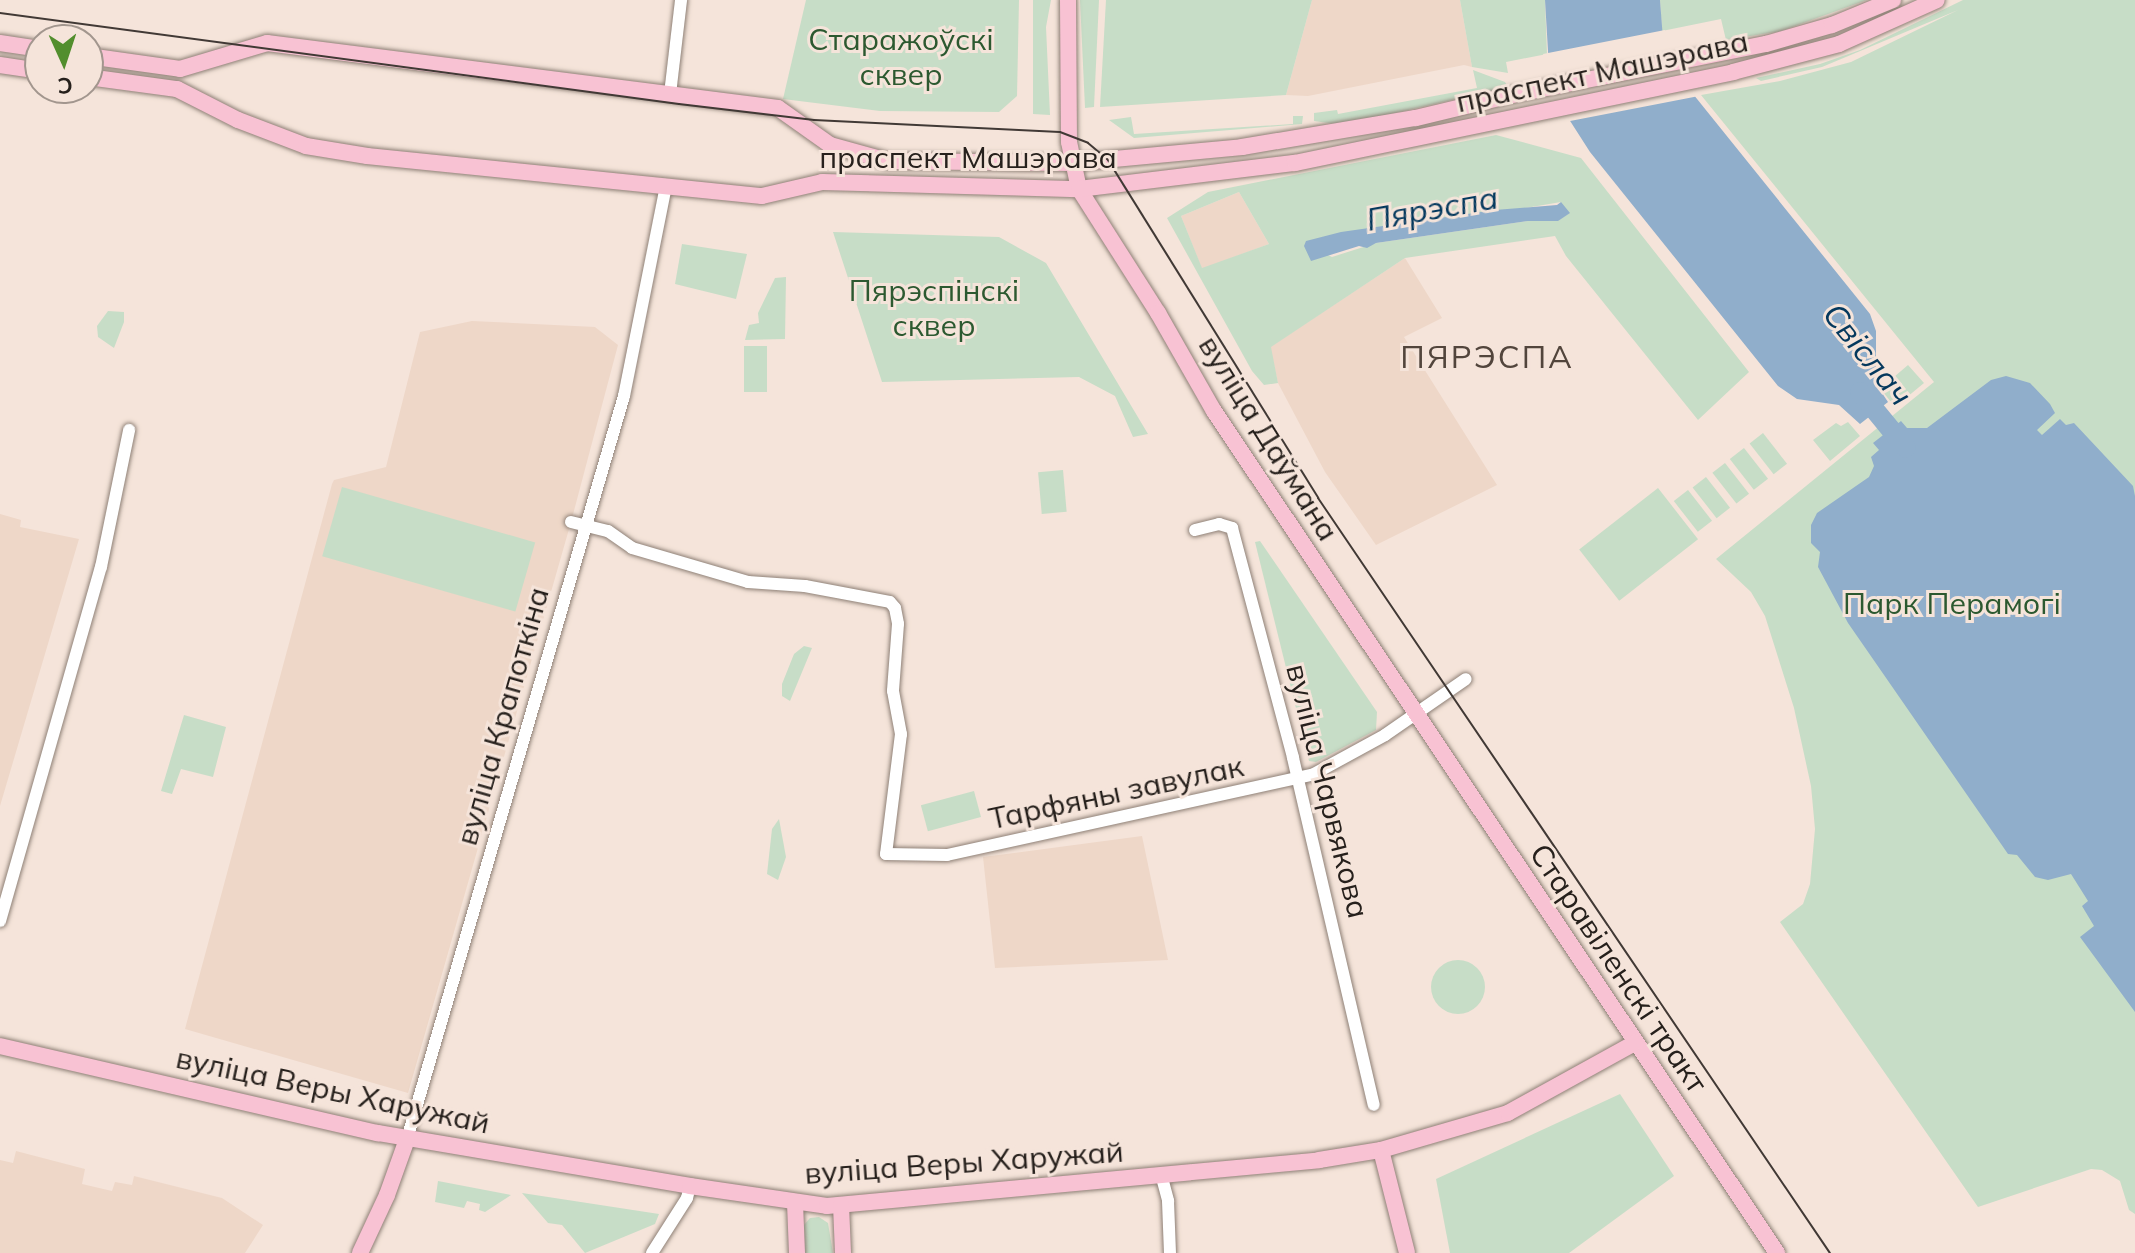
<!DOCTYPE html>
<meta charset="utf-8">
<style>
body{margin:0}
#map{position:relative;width:2135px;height:1253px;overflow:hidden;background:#f5e4da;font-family:Mulish,sans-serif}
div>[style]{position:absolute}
.built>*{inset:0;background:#eed7c8}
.green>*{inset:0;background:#c7ddc7;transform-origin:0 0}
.round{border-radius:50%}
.water>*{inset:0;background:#90aecb}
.pier>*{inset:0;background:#f5e4da}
.river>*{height:20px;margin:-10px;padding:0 10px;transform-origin:10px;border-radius:10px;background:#90aecb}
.roads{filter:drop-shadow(0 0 2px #8e8076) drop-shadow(0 0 2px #8e8076)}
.minor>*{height:12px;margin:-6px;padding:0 6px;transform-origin:6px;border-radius:6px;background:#fff}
.major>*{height:16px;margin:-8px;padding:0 8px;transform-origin:8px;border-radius:8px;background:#f8c2d3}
.tram>*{height:2px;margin:-1px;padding:0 1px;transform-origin:1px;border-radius:1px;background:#413935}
span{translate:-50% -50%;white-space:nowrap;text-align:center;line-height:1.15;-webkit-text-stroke:6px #f5e4da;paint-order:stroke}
.park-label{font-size:30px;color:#2c5930}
.street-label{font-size:30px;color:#26201c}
.water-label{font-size:32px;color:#04385d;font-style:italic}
.neighbourhood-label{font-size:32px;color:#52453c;letter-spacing:2px}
.north{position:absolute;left:24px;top:24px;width:80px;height:80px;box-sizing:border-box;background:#f5e4da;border:2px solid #a2968e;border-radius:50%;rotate:177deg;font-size:22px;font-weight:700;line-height:32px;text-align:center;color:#26201c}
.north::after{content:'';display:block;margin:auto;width:28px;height:36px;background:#528e2d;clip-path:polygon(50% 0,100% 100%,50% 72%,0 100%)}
</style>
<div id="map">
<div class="built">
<div style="clip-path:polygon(1312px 0,1460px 0,1472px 67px,1464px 65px,1308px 96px,1286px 95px)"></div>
<div style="clip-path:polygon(1239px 192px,1269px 244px,1202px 269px,1181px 216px)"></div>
<div style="clip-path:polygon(1405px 258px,1442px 318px,1404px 337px,1497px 485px,1376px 545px,1325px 472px,1278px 383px,1270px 347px)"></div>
<div style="clip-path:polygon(472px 321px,595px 327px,618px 345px,571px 522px,408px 1093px,185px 1029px,332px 484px,334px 480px,386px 467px,420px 332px)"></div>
<div style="clip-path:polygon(0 514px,21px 520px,20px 527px,79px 539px,0 806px)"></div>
<div style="clip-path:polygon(1142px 836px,1168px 960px,995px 968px,983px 857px)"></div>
<div style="clip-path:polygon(16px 1151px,85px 1169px,82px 1184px,112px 1191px,115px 1182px,132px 1185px,134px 1176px,222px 1198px,263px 1225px,245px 1253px,0 1253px,0 1160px,13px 1163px)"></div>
</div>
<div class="green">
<div style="clip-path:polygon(806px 0,1019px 0,1017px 96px,999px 112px,880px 111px,783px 99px)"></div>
<div style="clip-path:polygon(1033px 0,1051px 0,1046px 27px,1050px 115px,1033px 114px)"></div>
<div style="clip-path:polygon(1080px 0,1099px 0,1094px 107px,1085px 108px)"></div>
<div style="clip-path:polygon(1106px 0,1312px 0,1286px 95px,1100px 107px)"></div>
<div style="clip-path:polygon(1460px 0,1545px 0,1547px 54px,1506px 62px,1508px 73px,1472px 67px)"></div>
<div style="clip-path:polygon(1660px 0,1867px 0,1781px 31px,1726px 40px,1721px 19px,1662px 31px)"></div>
<div style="clip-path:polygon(1963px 0,2135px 0,2135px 1214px,2129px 1210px,2120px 1181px,2102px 1170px,2091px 1169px,1978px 1207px,1780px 922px,1803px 904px,1810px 884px,1815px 829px,1811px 786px,1794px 708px,1765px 616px,1751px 592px,1716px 559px,1934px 382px,1701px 95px,1780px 81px,1851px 62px,1958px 10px,1822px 67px,1761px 81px,1756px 78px,1820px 64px,1860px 50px)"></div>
<div style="clip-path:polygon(1473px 70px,1505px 82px,1508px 87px,1343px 125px,1314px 121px,1314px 113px,1337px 110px,1338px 114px,1477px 88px)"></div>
<div style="clip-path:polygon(1293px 116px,1303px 116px,1302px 124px,1134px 138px,1109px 120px,1131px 117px,1134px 134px,1293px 124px)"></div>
<div style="clip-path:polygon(evenodd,1496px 135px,1581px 158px,1749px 372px,1698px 420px,1566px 256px,1555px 236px,1405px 258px,1271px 347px,1278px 383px,1264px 385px,1252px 371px,1167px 218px,1208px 192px,1496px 135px,1239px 192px,1269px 244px,1202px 268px,1181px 216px,1239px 192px,1496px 135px,1561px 202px,1558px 221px,1528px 221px,1376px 243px,1332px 257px,1307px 245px,1561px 202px)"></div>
<div style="clip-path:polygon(833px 232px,999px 237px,1046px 263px,1148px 434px,1133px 437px,1115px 396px,1079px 377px,882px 382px)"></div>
<div style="clip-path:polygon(682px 244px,747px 254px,736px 299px,675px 284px)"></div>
<div style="clip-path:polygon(786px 277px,785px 339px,745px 340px,749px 325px,759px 323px,758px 313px,775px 278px)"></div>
<div style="clip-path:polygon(108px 311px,124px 312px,124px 322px,114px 348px,98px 337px,97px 326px)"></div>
<div style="left:744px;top:346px;width:23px;height:46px"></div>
<div style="clip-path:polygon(1908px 365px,1924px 383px,1895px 407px,1883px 392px,1889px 386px,1887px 383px)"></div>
<div style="clip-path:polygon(1848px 422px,1860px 436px,1830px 461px,1813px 440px,1836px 423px,1841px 426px)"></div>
<div style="left:1763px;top:433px;width:39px;height:17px;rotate:52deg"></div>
<div style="left:1744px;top:448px;width:39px;height:18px;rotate:52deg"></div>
<div style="left:1725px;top:463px;width:39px;height:16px;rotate:52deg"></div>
<div style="left:1063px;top:470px;width:42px;height:25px;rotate:85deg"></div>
<div style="left:1706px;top:477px;width:39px;height:17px;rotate:52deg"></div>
<div style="left:342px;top:487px;width:201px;height:72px;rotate:16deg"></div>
<div style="left:1658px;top:488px;width:65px;height:100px;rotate:52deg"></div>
<div style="left:1688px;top:490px;width:39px;height:18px;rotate:52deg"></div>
<div style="clip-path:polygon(1260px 541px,1377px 712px,1376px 730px,1316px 762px,1309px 761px,1255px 542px)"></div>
<div style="clip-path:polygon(804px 646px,812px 648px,790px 701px,782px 696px,782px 684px,794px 654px)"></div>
<div style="clip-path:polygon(184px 715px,226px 727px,213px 777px,181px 769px,172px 794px,161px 791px)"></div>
<div style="left:974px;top:791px;width:27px;height:55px;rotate:75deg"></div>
<div style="clip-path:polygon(779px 819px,786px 857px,778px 880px,767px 874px,772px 829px)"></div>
<div class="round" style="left:1431px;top:960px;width:54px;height:54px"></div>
<div style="clip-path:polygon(1620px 1094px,1674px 1176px,1569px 1253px,1450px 1253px,1436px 1179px)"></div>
<div style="clip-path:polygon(438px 1181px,511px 1195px,485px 1212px,479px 1210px,480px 1204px,467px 1201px,464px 1208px,435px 1202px)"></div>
<div style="clip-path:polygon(522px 1193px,659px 1214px,655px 1224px,585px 1253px,562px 1225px,548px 1223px)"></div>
<div style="clip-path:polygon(810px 1218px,819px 1217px,828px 1223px,833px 1253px,802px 1253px,803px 1226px)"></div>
</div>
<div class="water">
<div style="clip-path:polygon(1545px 0,1660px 0,1663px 39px,1689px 89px,1870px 314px,1876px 331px,1876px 384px,1888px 402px,1860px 424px,1839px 405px,1797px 399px,1778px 386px,1590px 152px,1565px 113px,1549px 68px)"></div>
<div style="clip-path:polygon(1561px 202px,1570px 213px,1558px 221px,1528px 221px,1376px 243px,1367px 248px,1359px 246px,1311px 261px,1304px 246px,1306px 241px,1341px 232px,1495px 210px,1557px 205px)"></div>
<div style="clip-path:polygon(2006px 376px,2030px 383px,2050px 404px,2055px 413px,2037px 430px,2042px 435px,2060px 419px,2066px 425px,2074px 423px,2133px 486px,2135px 496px,2135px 1012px,2080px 937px,2094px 926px,2082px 906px,2088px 901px,2071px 874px,2048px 880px,2035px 877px,2017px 855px,2008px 854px,1848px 623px,1818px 567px,1820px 552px,1811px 543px,1811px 525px,1817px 513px,1869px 477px,1874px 466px,1871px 457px,1879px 450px,1873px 443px,1901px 421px,1907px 428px,1927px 428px,1991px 380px)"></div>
</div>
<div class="pier">
<div style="clip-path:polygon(1665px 30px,1671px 53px,1699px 96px,1565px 122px,1549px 86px,1543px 54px)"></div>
</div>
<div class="river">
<div style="left:1860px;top:392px;width:72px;rotate:50.6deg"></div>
</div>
<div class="roads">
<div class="minor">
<div style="left:670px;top:94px;width:95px;rotate:-83.3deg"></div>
<div style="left:571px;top:522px;width:38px;rotate:14deg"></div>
<div style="left:608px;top:531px;width:29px;rotate:35deg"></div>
<div style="left:632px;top:548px;width:121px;rotate:16.3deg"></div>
<div style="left:748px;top:582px;width:57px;rotate:4deg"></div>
<div style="left:805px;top:586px;width:86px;rotate:10.7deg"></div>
<div style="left:890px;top:602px;width:8px;rotate:50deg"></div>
<div style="left:895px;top:608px;width:16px;rotate:79deg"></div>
<div style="left:898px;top:624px;width:67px;rotate:94.3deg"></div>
<div style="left:893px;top:691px;width:44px;rotate:79.5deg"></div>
<div style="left:901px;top:734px;width:121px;rotate:97.1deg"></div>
<div style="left:886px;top:854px;width:61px;rotate:0.9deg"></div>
<div style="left:947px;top:855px;width:374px;rotate:-12.4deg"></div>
<div style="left:1312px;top:775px;width:83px;rotate:-28.7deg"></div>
<div style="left:1385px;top:735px;width:98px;rotate:-34.7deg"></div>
<div style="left:1195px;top:530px;width:25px;rotate:-14deg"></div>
<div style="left:1219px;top:524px;width:14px;rotate:17deg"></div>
<div style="left:1232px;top:528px;width:238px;rotate:75.1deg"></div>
<div style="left:1293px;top:758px;width:356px;rotate:76.9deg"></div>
<div style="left:0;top:921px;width:368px;rotate:-74.1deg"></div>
<div style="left:101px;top:567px;width:140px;rotate:-78.4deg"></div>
<div style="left:407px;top:1139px;width:774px;rotate:-73.72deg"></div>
<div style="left:624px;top:396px;width:215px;rotate:-78.7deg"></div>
<div style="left:1161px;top:1174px;width:28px;rotate:75deg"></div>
<div style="left:1168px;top:1201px;width:52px;rotate:87.8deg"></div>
<div style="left:652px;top:1253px;width:65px;rotate:-57.5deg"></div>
<div style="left:687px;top:1198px;width:12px;rotate:-76deg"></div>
</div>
<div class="major">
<div style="left:1068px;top:0;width:142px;rotate:89.6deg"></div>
<div style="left:1069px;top:142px;width:48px;rotate:78deg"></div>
<div style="left:1079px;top:189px;width:147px;rotate:57.5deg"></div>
<div style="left:1158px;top:313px;width:113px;rotate:60.3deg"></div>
<div style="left:1214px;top:411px;width:1013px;rotate:56.23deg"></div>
<div style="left:0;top:43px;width:40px;rotate:8.5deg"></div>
<div style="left:88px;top:56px;width:93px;rotate:8deg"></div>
<div style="left:180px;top:69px;width:91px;rotate:-16.6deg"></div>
<div style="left:267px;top:43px;width:515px;rotate:7.25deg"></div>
<div style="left:778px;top:108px;width:64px;rotate:35.4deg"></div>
<div style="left:830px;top:145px;width:60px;rotate:15.4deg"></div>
<div style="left:888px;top:161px;width:183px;rotate:0.6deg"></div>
<div style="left:1071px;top:163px;width:172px;rotate:-5.3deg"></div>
<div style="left:1242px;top:147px;width:176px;rotate:-9.5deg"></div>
<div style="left:1416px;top:118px;width:99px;rotate:-13.5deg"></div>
<div style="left:1512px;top:95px;width:259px;rotate:-11.4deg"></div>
<div style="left:1766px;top:44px;width:69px;rotate:-16.1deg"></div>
<div style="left:1832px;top:25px;width:66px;rotate:-22.3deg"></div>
<div style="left:0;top:65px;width:40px;rotate:8.5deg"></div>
<div style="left:88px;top:77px;width:90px;rotate:7.7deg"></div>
<div style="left:177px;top:89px;width:68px;rotate:26.9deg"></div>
<div style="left:238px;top:120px;width:73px;rotate:20.9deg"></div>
<div style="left:306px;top:146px;width:62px;rotate:9.3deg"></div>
<div style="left:367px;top:156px;width:397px;rotate:5.8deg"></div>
<div style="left:762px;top:196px;width:62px;rotate:-13.1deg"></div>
<div style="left:822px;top:182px;width:257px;rotate:1.6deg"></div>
<div style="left:1079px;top:189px;width:218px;rotate:-6.9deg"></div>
<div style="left:1295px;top:163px;width:447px;rotate:-11.7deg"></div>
<div style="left:1733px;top:72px;width:110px;rotate:-14.8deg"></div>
<div style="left:1839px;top:44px;width:107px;rotate:-24.2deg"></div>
<div style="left:0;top:1046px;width:388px;rotate:13deg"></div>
<div style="left:378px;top:1133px;width:316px;rotate:9.6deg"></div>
<div style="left:690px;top:1186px;width:138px;rotate:8.3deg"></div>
<div style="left:827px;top:1206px;width:494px;rotate:-5.3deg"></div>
<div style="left:1319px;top:1160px;width:63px;rotate:-9.2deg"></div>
<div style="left:1381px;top:1150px;width:132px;rotate:-16.2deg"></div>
<div style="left:1508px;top:1113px;width:145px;rotate:-28.9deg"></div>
<div style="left:1381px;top:1150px;width:106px;rotate:75.8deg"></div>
<div style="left:795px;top:1203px;width:50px;rotate:87.7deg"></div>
<div style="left:841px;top:1205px;width:48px;rotate:87.6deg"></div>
<div style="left:360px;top:1253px;width:64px;rotate:-65deg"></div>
<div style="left:387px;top:1195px;width:59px;rotate:-70.3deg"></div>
</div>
</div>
<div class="tram">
<div style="left:0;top:13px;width:685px;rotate:7.63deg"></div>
<div style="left:679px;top:104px;width:136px;rotate:6.8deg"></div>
<div style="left:814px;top:120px;width:246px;rotate:2.8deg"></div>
<div style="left:1060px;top:132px;width:30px;rotate:21deg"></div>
<div style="left:1088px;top:143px;width:26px;rotate:40deg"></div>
<div style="left:1108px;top:160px;width:398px;rotate:58.1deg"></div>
<div style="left:1318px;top:498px;width:912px;rotate:55.86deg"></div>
</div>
<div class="park-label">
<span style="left:901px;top:56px">Старажоўскі<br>сквер</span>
<span style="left:934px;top:307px">Пярэспінскі<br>сквер</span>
<span style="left:1952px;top:603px">Парк Перамогі</span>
</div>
<div class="street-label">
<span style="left:1602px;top:71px;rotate:-12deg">праспект Машэрава</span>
<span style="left:968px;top:157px">праспект Машэрава</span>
<span style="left:1269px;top:438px;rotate:58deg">вуліца Даўмана</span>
<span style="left:502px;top:716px;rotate:-74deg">вуліца Крапоткіна</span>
<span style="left:1328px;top:791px;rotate:76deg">вуліца Чарвякова</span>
<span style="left:1116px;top:792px;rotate:-12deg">Тарфяны завулак</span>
<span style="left:1619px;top:968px;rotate:56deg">Старавіленскі тракт</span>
<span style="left:333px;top:1090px;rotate:12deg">вуліца Веры Харужай</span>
<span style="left:964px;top:1162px;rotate:-4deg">вуліца Веры Харужай</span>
</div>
<div class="water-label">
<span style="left:1432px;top:208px;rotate:-10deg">Пярэспа</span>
<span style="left:1868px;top:354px;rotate:51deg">Свіслач</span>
</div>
<div class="neighbourhood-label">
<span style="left:1487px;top:356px">ПЯРЭСПА</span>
</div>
<div class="north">С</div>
</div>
